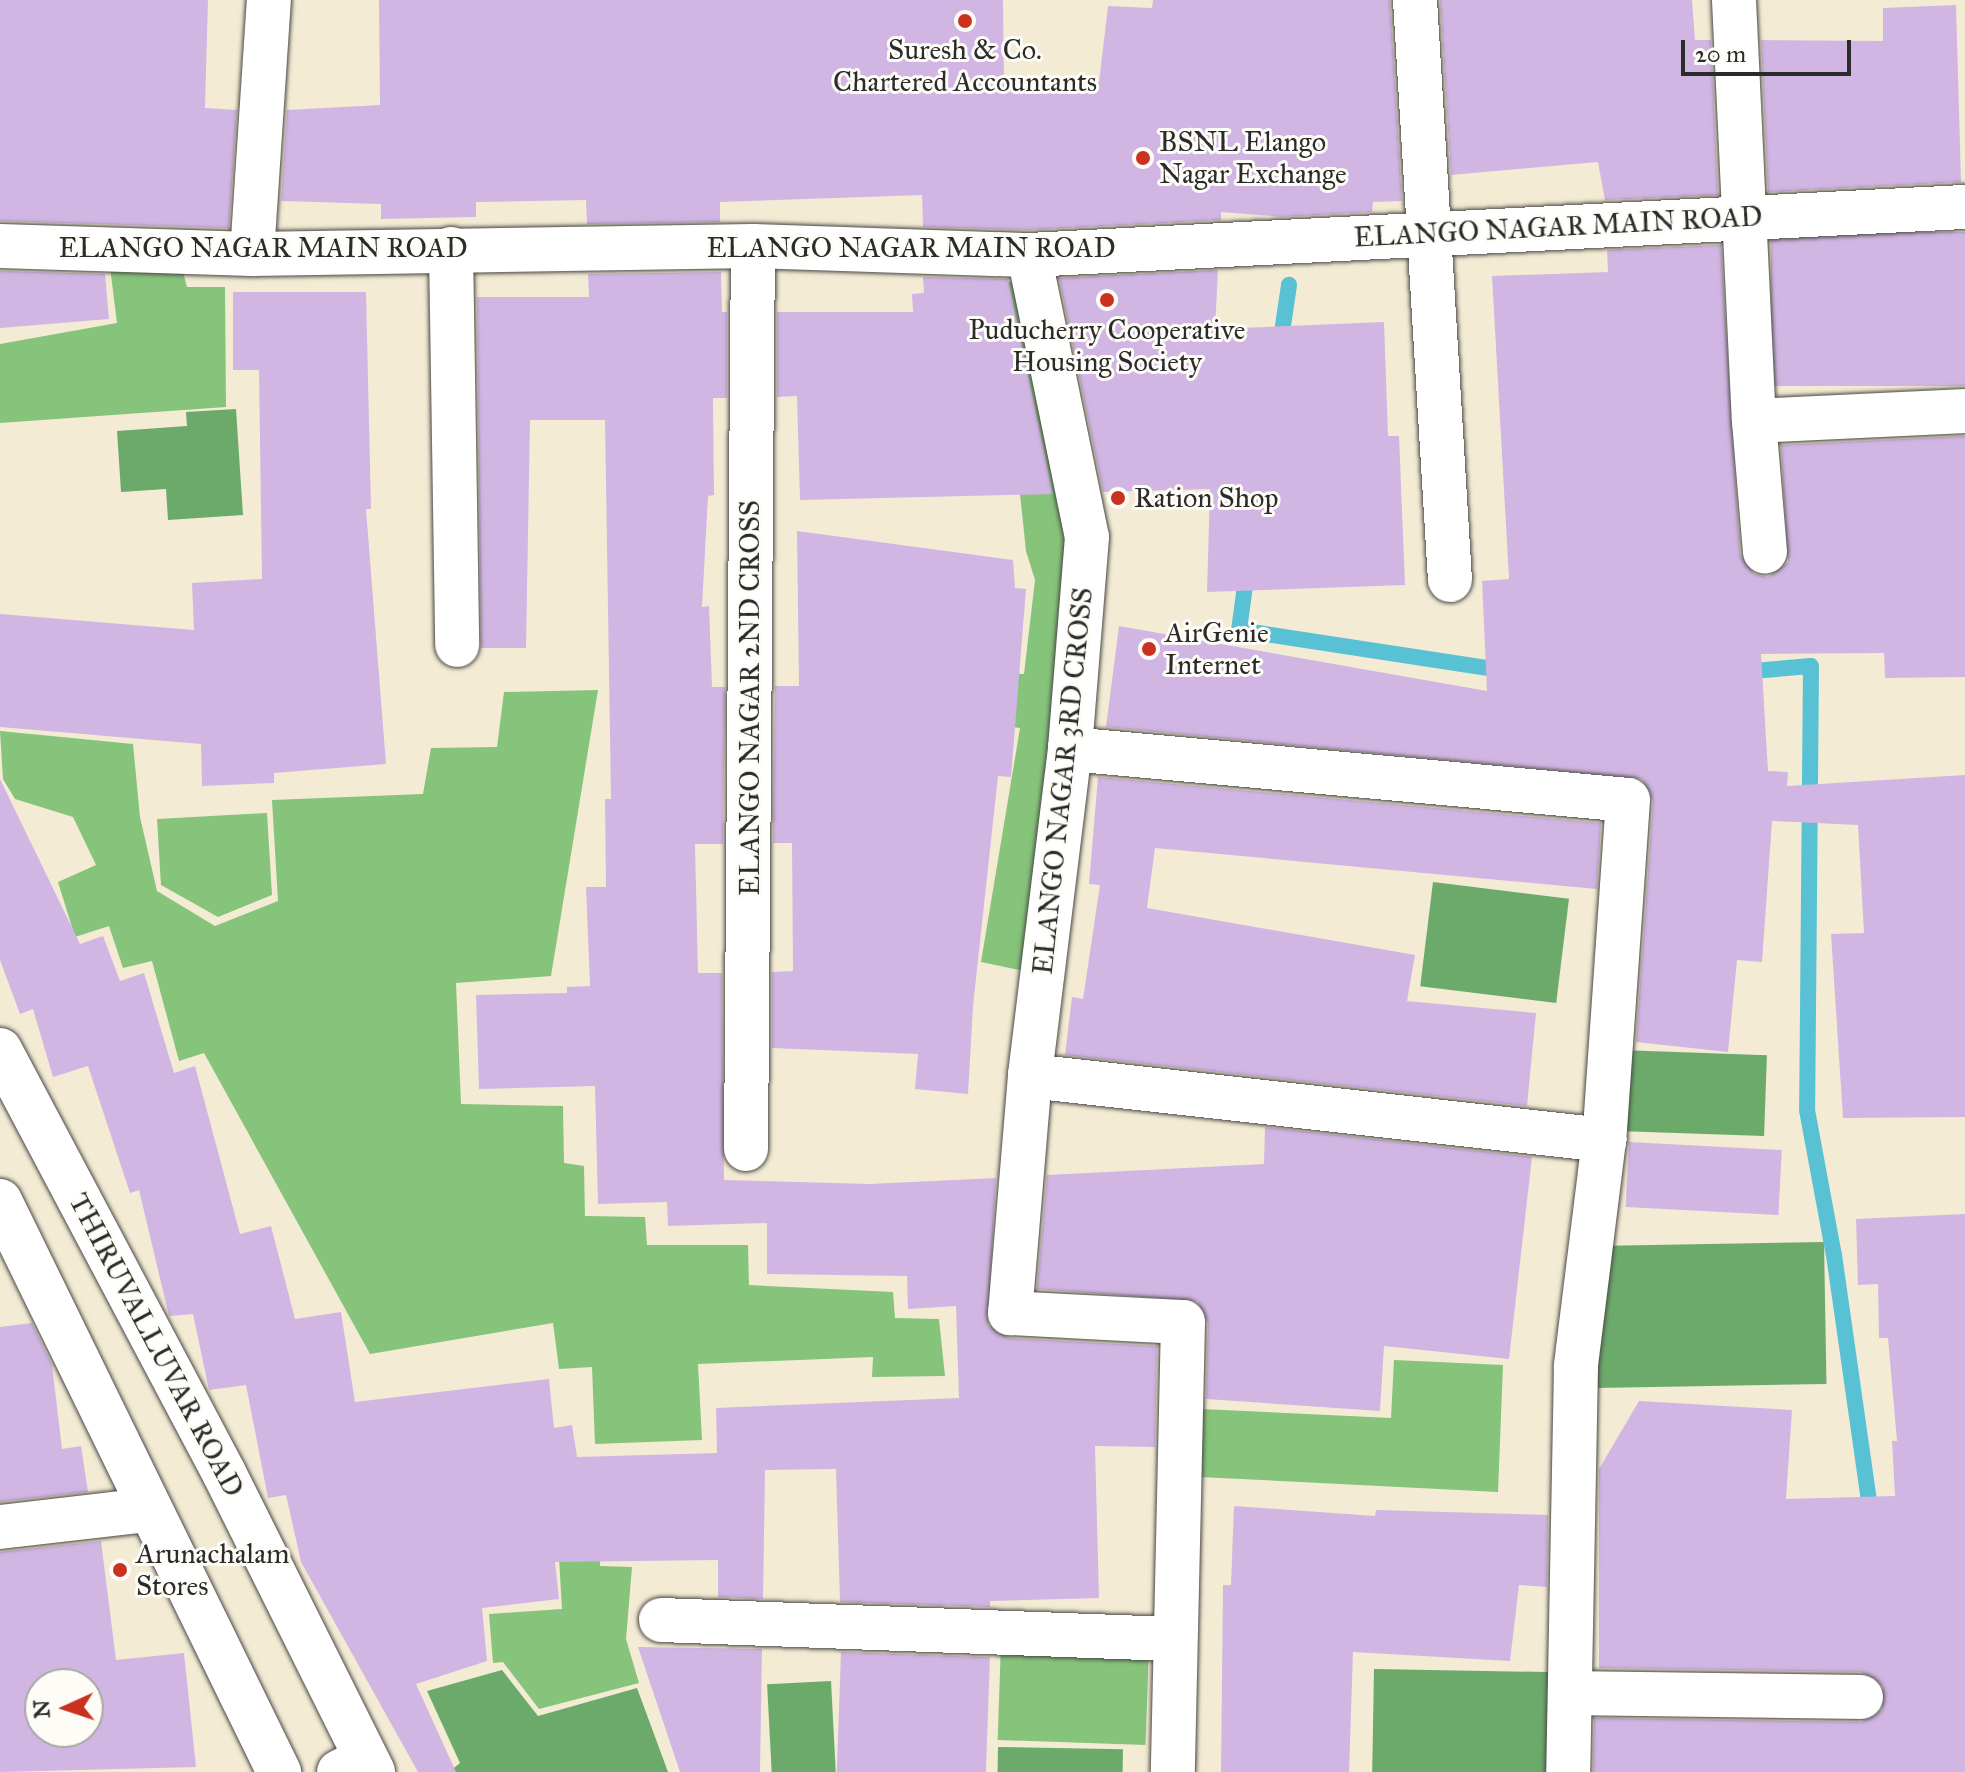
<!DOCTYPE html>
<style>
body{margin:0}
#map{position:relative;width:1965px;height:1772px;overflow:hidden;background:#f4ebd5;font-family:"IM FELL Great Primer",serif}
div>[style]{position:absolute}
.green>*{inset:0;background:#86c47b;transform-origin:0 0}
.forest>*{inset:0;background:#6caa6b;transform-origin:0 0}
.stream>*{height:16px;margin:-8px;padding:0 8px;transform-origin:8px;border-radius:8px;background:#58c2d4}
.building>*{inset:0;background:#d1b6e3;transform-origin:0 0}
.roads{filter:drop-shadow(0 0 2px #494844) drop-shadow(0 0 2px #494844)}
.minor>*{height:44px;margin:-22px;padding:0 22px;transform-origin:22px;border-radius:22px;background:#fff}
.secondary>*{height:44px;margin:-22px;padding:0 22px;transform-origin:22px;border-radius:22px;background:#fff}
.dots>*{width:22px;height:22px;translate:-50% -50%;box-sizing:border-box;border:4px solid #fdfcf7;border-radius:50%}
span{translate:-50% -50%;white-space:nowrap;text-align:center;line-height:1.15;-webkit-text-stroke:6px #fdfcf7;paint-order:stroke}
.poi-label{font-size:28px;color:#2b2b2b}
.left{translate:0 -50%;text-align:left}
.street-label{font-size:28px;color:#2b2b2b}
.north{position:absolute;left:24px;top:1668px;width:80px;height:80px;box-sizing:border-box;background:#fdfcf7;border:2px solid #a9a8a5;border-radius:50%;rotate:267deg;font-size:22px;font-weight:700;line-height:32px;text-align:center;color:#2b2b2b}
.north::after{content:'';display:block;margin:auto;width:28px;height:36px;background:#c8321e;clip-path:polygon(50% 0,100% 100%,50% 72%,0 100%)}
.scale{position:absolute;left:1681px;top:40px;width:170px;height:36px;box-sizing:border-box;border:4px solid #2b2b2b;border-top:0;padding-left:10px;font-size:24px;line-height:28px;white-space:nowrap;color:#2b2b2b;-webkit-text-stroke:6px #fdfcf7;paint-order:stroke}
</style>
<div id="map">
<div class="green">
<div style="clip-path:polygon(109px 259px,180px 260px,187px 287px,225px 287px,226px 407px,0 423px,0 344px,117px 323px)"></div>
<div style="clip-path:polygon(1027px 279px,1078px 525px,1034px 973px,981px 962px,1020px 728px,928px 715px,929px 672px,1024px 674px,1035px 580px,1026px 551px,998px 284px)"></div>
<div style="clip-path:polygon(598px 690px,551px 976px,456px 983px,461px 1104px,563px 1106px,564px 1163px,584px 1166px,585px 1216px,645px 1217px,647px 1245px,748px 1245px,749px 1285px,893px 1292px,895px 1318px,939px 1319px,945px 1376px,872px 1377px,873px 1357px,698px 1364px,702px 1440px,595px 1444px,592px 1367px,559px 1369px,553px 1323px,370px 1354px,204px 1053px,179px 1061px,152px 961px,123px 968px,109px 926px,75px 937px,58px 882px,96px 865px,73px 817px,15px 799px,3px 779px,0 731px,133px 744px,140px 817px,157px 891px,215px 926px,278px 901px,272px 800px,423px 794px,431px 748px,497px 747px,504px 692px)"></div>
<div style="clip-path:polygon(267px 813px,272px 895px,218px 917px,161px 885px,157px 819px)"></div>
<div style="clip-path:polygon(1394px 1360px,1503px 1365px,1498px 1492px,1200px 1477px,1202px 1409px,1391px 1418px)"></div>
<div style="clip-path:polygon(597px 1459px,600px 1566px,632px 1567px,626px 1639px,639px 1683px,539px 1709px,503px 1662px,493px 1663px,489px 1614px,562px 1609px,557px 1524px)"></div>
<div style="left:1001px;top:1643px;width:148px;height:97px;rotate:2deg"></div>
</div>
<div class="forest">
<div style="clip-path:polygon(236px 409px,243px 515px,168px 520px,166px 489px,121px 492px,117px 431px,187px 426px,186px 412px)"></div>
<div style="left:1433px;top:882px;width:137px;height:105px;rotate:7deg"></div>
<div style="left:1620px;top:1050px;width:147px;height:81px;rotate:2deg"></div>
<div style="left:1824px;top:1242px;width:142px;height:230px;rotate:89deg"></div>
<div style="left:1374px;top:1669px;width:184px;height:103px;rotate:1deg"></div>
<div style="clip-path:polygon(502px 1670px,538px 1716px,637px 1688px,668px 1772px,449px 1772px,460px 1763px,427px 1691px)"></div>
<div style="left:831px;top:1681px;width:91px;height:64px;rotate:87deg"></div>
<div style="left:998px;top:1747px;width:125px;height:25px;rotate:1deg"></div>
</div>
<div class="stream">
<div style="left:1280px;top:346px;width:62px;rotate:-81.6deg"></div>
<div style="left:1247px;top:571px;width:60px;rotate:97.7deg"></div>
<div style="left:1239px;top:630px;width:272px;rotate:8.7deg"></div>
<div style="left:1741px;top:672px;width:70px;rotate:-4.9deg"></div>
<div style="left:1811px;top:666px;width:444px;rotate:90.5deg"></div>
<div style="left:1807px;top:1110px;width:147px;rotate:79.5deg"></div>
<div style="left:1834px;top:1255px;width:263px;rotate:81.9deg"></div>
</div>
<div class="building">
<div style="clip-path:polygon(0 0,208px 0,205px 108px,237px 110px,229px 228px,0 221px)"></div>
<div style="clip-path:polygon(379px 0,1003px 0,1004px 88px,1099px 82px,1108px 6px,1152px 8px,1153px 0,1390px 0,1402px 201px,1373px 202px,1372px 212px,1283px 217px,1221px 212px,1221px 220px,1029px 230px,923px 227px,922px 195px,720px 202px,720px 222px,587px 224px,586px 200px,476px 202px,476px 217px,381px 219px,381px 204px,281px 201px,287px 110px,380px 105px)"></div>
<div style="clip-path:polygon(1440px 0,1692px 0,1695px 40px,1711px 40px,1718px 195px,1605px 200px,1598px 162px,1451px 175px)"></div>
<div style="clip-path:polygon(1956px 5px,1961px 182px,1768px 192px,1761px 40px,1883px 41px,1883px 8px)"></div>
<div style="left:1965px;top:232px;width:154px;height:194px;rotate:90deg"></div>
<div style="clip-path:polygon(1721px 245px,1740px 554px,1754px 574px,1768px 577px,1788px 562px,1781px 445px,1965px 436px,1965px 677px,1885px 678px,1884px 653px,1761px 654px,1768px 771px,1788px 772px,1787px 786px,1965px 775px,1965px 1117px,1843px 1118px,1831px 934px,1864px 933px,1858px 825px,1772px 821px,1762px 962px,1737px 960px,1728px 1052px,1636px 1042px,1653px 802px,1642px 779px,1106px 727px,1119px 626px,1487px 691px,1482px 581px,1509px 579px,1492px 276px,1608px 272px,1607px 250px)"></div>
<div style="clip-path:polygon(1218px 270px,1215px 329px,1384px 322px,1388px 436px,1399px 436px,1405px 585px,1207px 592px,1210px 489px,1103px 492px,1059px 278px)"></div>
<div style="clip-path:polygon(0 271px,105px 274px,109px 319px,0 328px)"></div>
<div style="clip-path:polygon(721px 272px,722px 312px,727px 312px,727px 398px,713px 398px,714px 495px,708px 496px,702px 607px,709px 606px,712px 687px,725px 687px,723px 844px,695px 844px,698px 973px,722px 973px,724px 1180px,870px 1184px,996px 1178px,988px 1325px,1009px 1338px,1157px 1346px,1155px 1447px,1095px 1446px,1099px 1598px,990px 1601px,990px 1607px,840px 1602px,836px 1469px,765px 1470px,763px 1599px,718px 1597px,718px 1560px,555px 1562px,559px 1599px,482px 1608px,487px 1661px,416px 1684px,456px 1772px,418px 1772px,301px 1562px,286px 1495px,268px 1498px,246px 1385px,209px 1390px,193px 1314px,169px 1316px,139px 1190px,130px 1193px,88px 1066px,53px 1077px,33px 1009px,20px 1014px,0 960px,0 779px,80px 944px,103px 936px,120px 981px,144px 973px,174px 1073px,195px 1066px,240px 1234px,271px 1226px,295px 1319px,341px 1312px,355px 1402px,549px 1379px,554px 1428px,572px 1425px,577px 1457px,717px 1453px,716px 1408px,959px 1398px,956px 1306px,908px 1309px,907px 1276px,767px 1274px,767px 1223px,668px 1226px,667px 1202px,598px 1204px,595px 1086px,479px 1089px,476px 995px,567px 993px,567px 987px,590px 986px,586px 887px,606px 887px,605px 799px,611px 799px,605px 420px,530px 420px,526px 648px,481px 648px,477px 297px,589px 297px,588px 274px)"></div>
<div style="clip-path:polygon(923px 277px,1008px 279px,1053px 494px,800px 500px,797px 396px,777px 397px,777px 312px,913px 312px,912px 294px,924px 293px)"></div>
<div style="clip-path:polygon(233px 292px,366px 292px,371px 509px,366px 509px,386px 764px,274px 773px,274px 783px,202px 786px,201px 744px,0 727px,0 614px,194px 630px,192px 583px,262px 579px,259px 370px,233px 370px)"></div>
<div style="clip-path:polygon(797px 531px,1013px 560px,1015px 588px,1026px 589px,1011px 777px,998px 776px,973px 1006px,968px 1094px,915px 1089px,918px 1054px,772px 1048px,772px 972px,793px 971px,792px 843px,773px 843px,775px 686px,799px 686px)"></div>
<div style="clip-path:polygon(1098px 777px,1601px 823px,1597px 889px,1155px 848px,1147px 908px,1415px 955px,1407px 1001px,1536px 1013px,1527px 1106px,1065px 1055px,1072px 997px,1083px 999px,1100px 885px,1089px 884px)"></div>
<div style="clip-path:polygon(1265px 1127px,1532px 1157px,1509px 1359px,1384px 1346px,1380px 1411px,1206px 1399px,1208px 1323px,1197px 1301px,1037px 1289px,1047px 1175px,1264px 1164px)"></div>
<div style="left:1629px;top:1142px;width:153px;height:65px;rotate:3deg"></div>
<div style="clip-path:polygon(1965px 1214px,1965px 1772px,1593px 1772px,1594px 1718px,1861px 1722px,1882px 1710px,1883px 1686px,1861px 1672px,1599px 1668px,1599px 1469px,1639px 1401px,1792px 1410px,1786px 1499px,1895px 1496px,1892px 1441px,1897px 1441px,1888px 1338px,1879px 1338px,1878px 1284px,1858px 1285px,1856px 1219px)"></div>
<div style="clip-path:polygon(32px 1323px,52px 1365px,62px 1449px,81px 1446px,88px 1492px,0 1502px,0 1327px)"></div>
<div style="clip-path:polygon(1234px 1506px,1375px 1516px,1376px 1510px,1548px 1515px,1547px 1587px,1519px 1585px,1510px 1661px,1353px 1652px,1349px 1772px,1221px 1772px,1223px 1585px,1231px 1585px)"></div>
<div style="clip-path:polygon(evenodd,101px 1541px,116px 1660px,184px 1653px,196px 1767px,0 1772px,0 1552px,101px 1541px,40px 1684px,88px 1684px,88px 1732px,40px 1732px,40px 1684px)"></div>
<div style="clip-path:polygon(638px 1647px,762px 1649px,760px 1772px,680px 1772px)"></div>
<div style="left:841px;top:1652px;width:149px;height:120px;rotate:2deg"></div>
</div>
<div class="roads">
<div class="minor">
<div style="left:1415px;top:0;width:581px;rotate:86.55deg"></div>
<div style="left:1734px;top:0;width:421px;rotate:87.3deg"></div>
<div style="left:1754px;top:421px;width:131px;rotate:85.2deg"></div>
<div style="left:0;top:246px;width:252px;rotate:1.8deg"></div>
<div style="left:252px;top:254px;width:501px;rotate:-0.91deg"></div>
<div style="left:753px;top:246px;width:276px;rotate:1.9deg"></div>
<div style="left:1029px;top:255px;width:937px;rotate:-2.94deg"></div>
<div style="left:451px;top:249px;width:396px;rotate:89.1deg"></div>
<div style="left:252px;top:254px;width:255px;rotate:-86.2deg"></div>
<div style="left:1029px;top:255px;width:288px;rotate:78.4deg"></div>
<div style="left:1087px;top:537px;width:213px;rotate:94.6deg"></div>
<div style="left:1070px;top:749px;width:329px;rotate:97deg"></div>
<div style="left:1030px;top:1076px;width:238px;rotate:94.8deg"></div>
<div style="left:1010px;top:1313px;width:173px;rotate:3deg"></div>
<div style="left:1183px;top:1322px;width:450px;rotate:91.3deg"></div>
<div style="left:1754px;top:421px;width:211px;rotate:-2.7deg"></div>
<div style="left:1070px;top:749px;width:560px;rotate:5.22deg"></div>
<div style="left:1628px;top:800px;width:341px;rotate:94deg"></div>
<div style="left:1604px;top:1140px;width:228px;rotate:97.1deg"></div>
<div style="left:1576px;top:1366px;width:406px;rotate:91.1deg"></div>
<div style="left:1030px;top:1076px;width:578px;rotate:6.36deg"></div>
<div style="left:746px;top:1149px;width:903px;rotate:-89.56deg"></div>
<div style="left:0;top:1527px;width:149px;rotate:-6.6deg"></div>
<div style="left:661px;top:1620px;width:511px;rotate:2.13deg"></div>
<div style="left:1570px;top:1693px;width:291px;rotate:0.8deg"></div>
<div style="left:339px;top:1772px;width:30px;rotate:-27deg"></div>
</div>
<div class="secondary">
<div style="left:0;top:1050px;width:479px;rotate:62.1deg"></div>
<div style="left:224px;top:1473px;width:334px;rotate:63.5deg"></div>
<div style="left:0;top:1201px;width:636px;rotate:63.96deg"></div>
</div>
</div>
<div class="dots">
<div style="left:965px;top:21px;background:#c8321e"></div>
<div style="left:1143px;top:158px;background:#c8321e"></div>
<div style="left:1107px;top:300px;background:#c8321e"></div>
<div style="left:1118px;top:498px;background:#c8321e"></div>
<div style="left:1149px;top:649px;background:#c8321e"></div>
<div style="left:120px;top:1570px;background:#c8321e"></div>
</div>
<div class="poi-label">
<span style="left:965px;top:66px">Suresh &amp; Co.<br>Chartered Accountants</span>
<span class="left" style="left:1159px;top:158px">BSNL Elango<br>Nagar Exchange</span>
<span style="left:1107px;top:346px">Puducherry Cooperative<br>Housing Society</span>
<span class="left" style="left:1134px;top:498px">Ration Shop</span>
<span class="left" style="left:1165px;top:649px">AirGenie<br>Internet</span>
<span class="left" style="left:136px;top:1570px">Arunachalam<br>Stores</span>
</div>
<div class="street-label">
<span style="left:1558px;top:227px;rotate:-3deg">ELANGO NAGAR MAIN ROAD</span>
<span style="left:263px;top:248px">ELANGO NAGAR MAIN ROAD</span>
<span style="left:911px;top:248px">ELANGO NAGAR MAIN ROAD</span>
<span style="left:750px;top:698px;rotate:-90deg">ELANGO NAGAR 2ND CROSS</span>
<span style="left:1063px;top:781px;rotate:-84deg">ELANGO NAGAR 3RD CROSS</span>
<span style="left:156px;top:1345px;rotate:62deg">THIRUVALLUVAR ROAD</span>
</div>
<div class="north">N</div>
<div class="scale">20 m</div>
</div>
